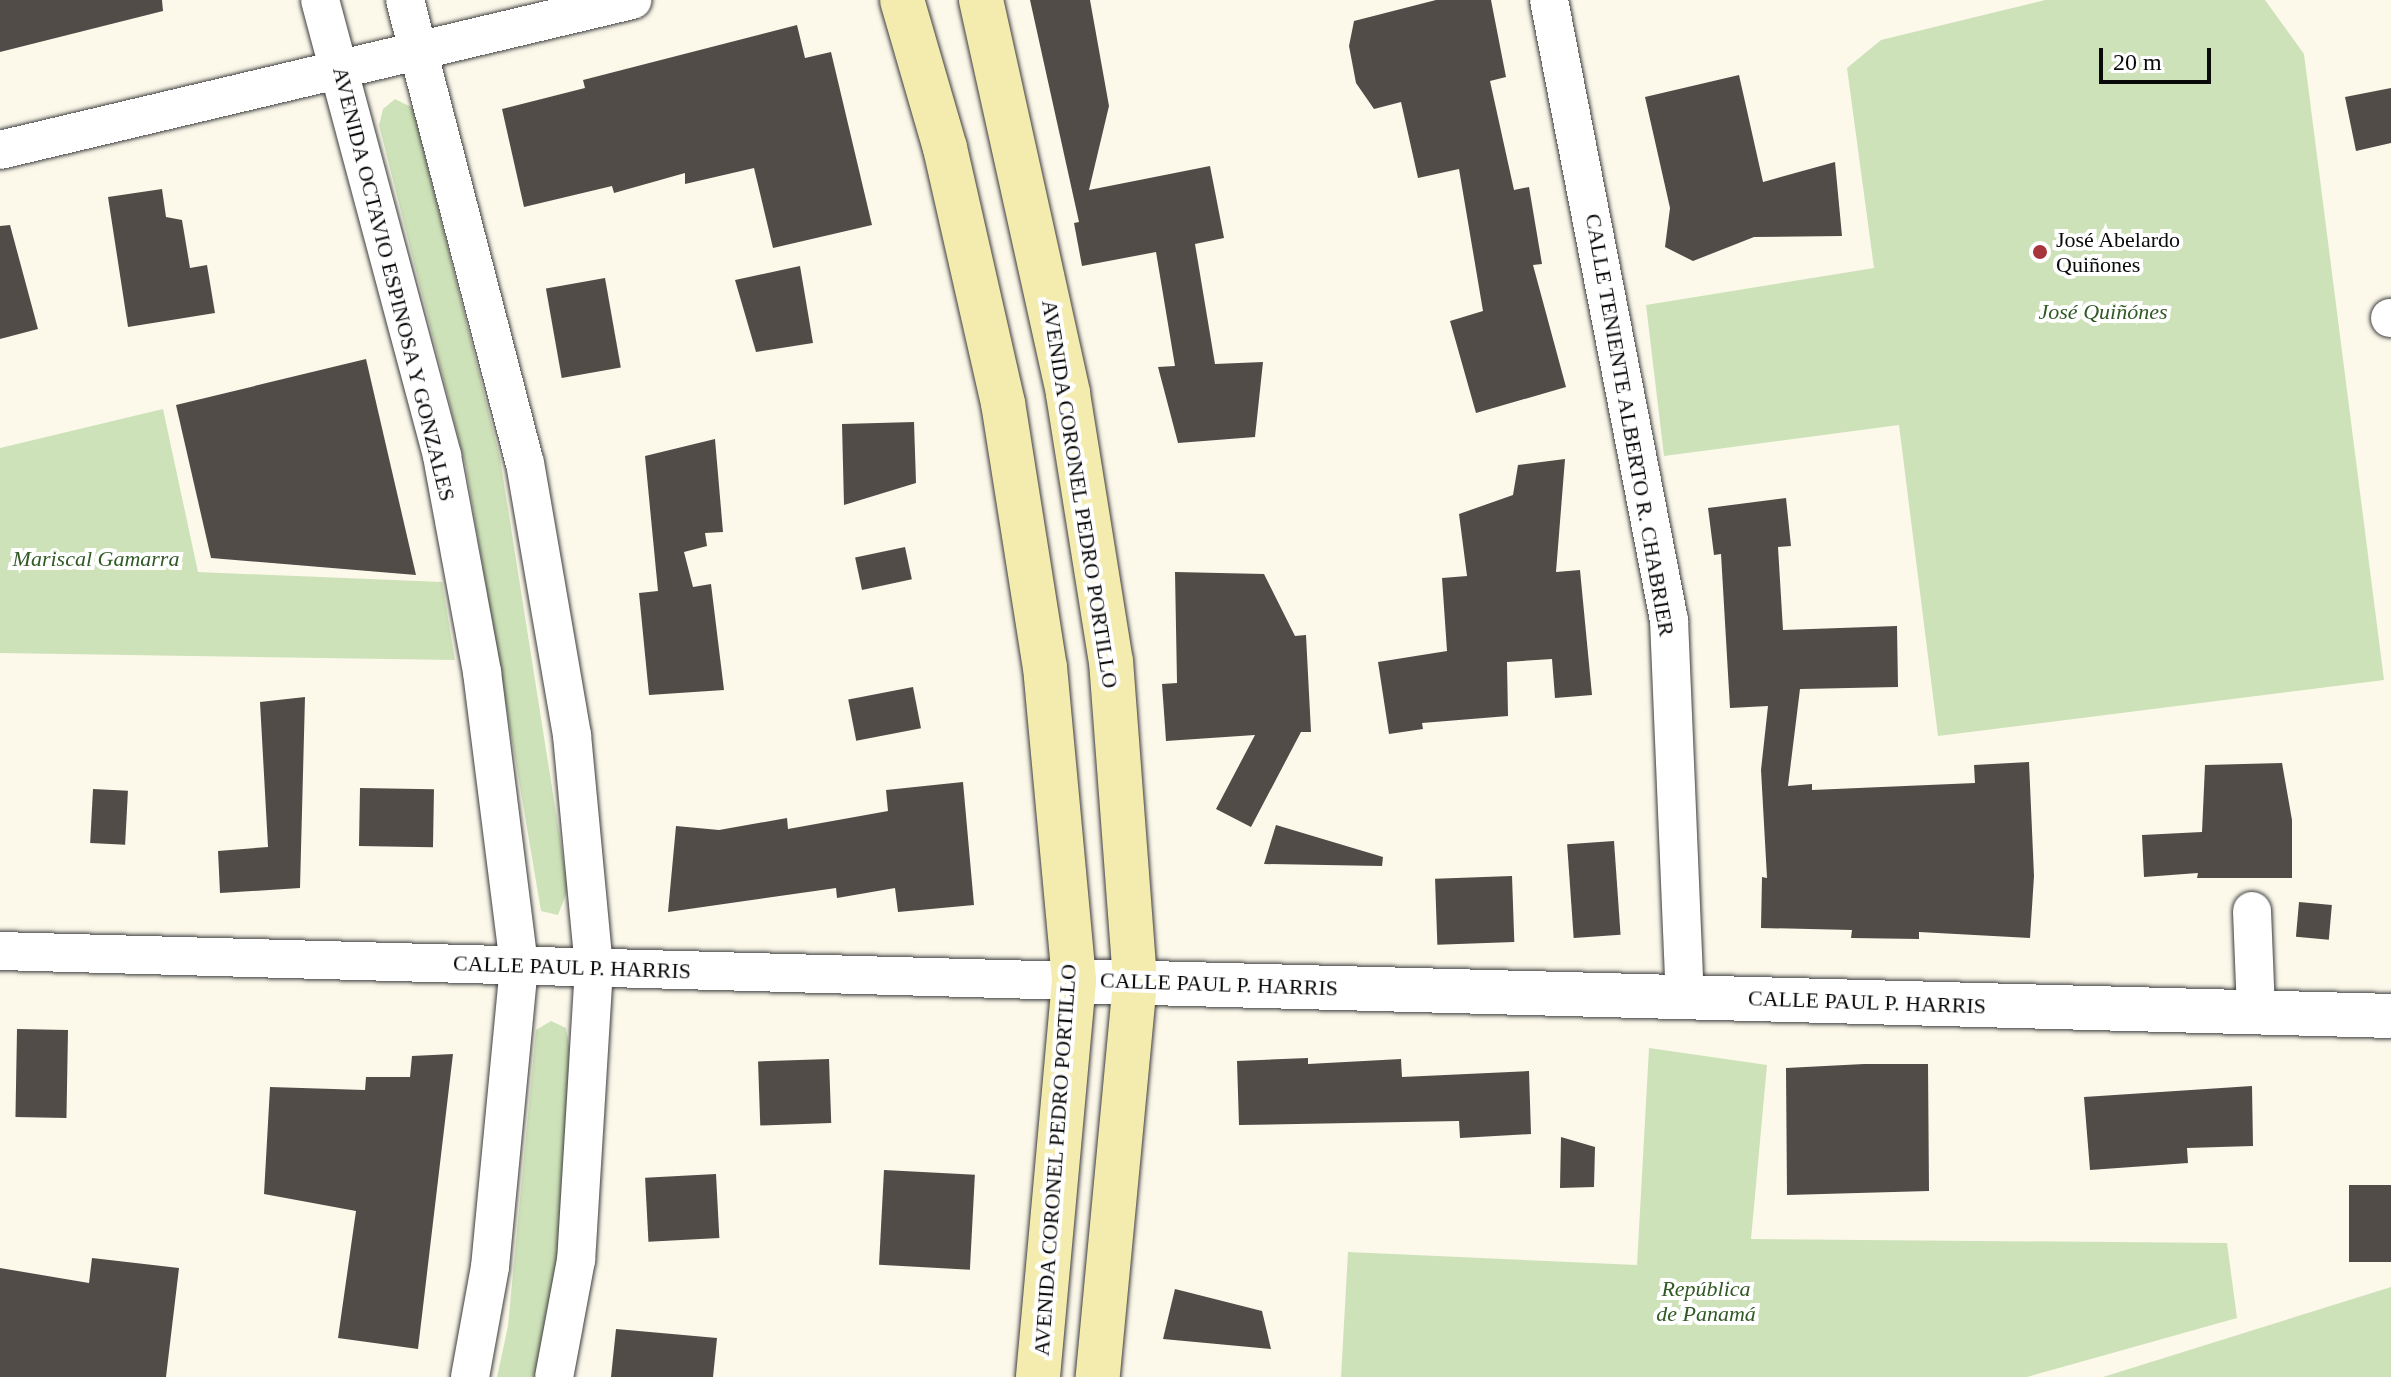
<!DOCTYPE html>
<meta charset="utf-8">
<style>
body{margin:0}
#map{position:relative;width:2391px;height:1377px;overflow:hidden;background:#fcf9eb;font-family:"Times New Roman",serif}
div>[style]{position:absolute}
.green>*{inset:0;background:#cee2b9}
.building>*{inset:0;background:#524c48;transform-origin:0 0}
.roads{filter:drop-shadow(0 0 2px #3d3d3d) drop-shadow(0 0 2px #3d3d3d)}
.minor>*{height:38px;margin:-19px;padding:0 19px;transform-origin:19px;border-radius:19px;background:#fff}
.tertiary>*{height:44px;margin:-22px;padding:0 22px;transform-origin:22px;border-radius:22px;background:#fff}
.secondary>*{height:44px;margin:-22px;padding:0 22px;transform-origin:22px;border-radius:22px;background:#f4ecae}
.dots>*{width:22px;height:22px;translate:-50% -50%;box-sizing:border-box;border:4px solid #fff;border-radius:50%}
span{translate:-50% -50%;white-space:nowrap;text-align:center;line-height:1.15;-webkit-text-stroke:8px #fff;paint-order:stroke}
.poi-label{font-size:22px;color:#0a0a0a}
.left{translate:0 -50%;text-align:left}
.street-label{font-size:22px;color:#0a0a0a}
.park-label{font-size:22px;color:#305924;font-style:italic}
.scale{position:absolute;left:2099px;top:48px;width:112px;height:36px;box-sizing:border-box;border:4px solid #0a0a0a;border-top:0;padding-left:10px;font-size:24px;line-height:28px;white-space:nowrap;color:#0a0a0a;-webkit-text-stroke:6px #fff;paint-order:stroke}
</style>
<div id="map">
<div class="green">
<div style="clip-path:polygon(2045px 0,2265px 0,2304px 54px,2384px 680px,1938px 736px,1899px 425px,1664px 456px,1646px 305px,1874px 268px,1847px 68px,1881px 40px)"></div>
<div style="clip-path:polygon(395px 99px,413px 108px,500px 458px,568px 889px,558px 915px,541px 911px,466px 467px,379px 125px,383px 109px)"></div>
<div style="clip-path:polygon(163px 409px,198px 572px,442px 582px,455px 660px,0 653px,0 448px)"></div>
<div style="clip-path:polygon(551px 1021px,566px 1028px,574px 1075px,550px 1354px,545px 1377px,497px 1377px,508px 1326px,536px 1030px)"></div>
<div style="clip-path:polygon(1649px 1048px,1767px 1065px,1751px 1239px,2227px 1243px,2237px 1318px,2027px 1377px,1341px 1377px,1348px 1252px,1637px 1265px)"></div>
<div style="clip-path:polygon(2391px 1287px,2391px 1377px,2103px 1377px)"></div>
</div>
<div class="building">
<div style="clip-path:polygon(0 0,162px 0,163px 11px,0 52px)"></div>
<div style="clip-path:polygon(1030px 0,1090px 0,1109px 106px,1089px 190px,1210px 166px,1224px 238px,1195px 244px,1215px 364px,1263px 362px,1255px 437px,1178px 443px,1158px 367px,1175px 366px,1156px 252px,1082px 266px,1074px 223px,1079px 222px)"></div>
<div style="clip-path:polygon(1436px 0,1491px 0,1506px 77px,1490px 81px,1514px 190px,1529px 187px,1542px 264px,1533px 265px,1566px 387px,1476px 413px,1450px 321px,1483px 311px,1459px 169px,1418px 178px,1401px 102px,1374px 109px,1356px 83px,1349px 46px,1354px 21px)"></div>
<div style="clip-path:polygon(797px 25px,805px 58px,831px 52px,872px 225px,773px 248px,754px 168px,685px 184px,685px 173px,614px 193px,612px 186px,524px 207px,502px 109px,585px 88px,583px 80px)"></div>
<div style="clip-path:polygon(1739px 75px,1763px 182px,1835px 162px,1842px 236px,1754px 237px,1693px 261px,1665px 247px,1670px 208px,1645px 97px)"></div>
<div style="clip-path:polygon(2391px 88px,2391px 143px,2356px 151px,2345px 97px)"></div>
<div style="clip-path:polygon(162px 189px,166px 217px,182px 220px,190px 268px,207px 265px,215px 313px,128px 327px,108px 197px)"></div>
<div style="clip-path:polygon(10px 225px,38px 329px,0 339px,0 226px)"></div>
<div style="clip-path:polygon(800px 266px,813px 343px,756px 352px,735px 280px)"></div>
<div style="left:605px;top:278px;width:91px;height:60px;rotate:80deg"></div>
<div style="clip-path:polygon(366px 359px,416px 575px,211px 558px,176px 405px)"></div>
<div style="clip-path:polygon(914px 422px,916px 483px,844px 505px,842px 424px)"></div>
<div style="clip-path:polygon(715px 439px,723px 532px,705px 533px,707px 546px,684px 552px,693px 587px,711px 584px,724px 690px,649px 695px,639px 593px,658px 591px,645px 456px)"></div>
<div style="clip-path:polygon(1565px 459px,1556px 572px,1580px 570px,1592px 695px,1555px 698px,1552px 659px,1507px 662px,1508px 716px,1422px 723px,1423px 729px,1389px 734px,1378px 662px,1447px 651px,1442px 578px,1467px 576px,1459px 514px,1513px 495px,1518px 465px)"></div>
<div style="clip-path:polygon(1786px 498px,1791px 546px,1778px 547px,1783px 630px,1897px 626px,1898px 687px,1800px 689px,1788px 786px,1812px 784px,1812px 790px,1975px 783px,1974px 765px,2029px 762px,2034px 876px,2030px 938px,1919px 932px,1919px 939px,1851px 938px,1852px 930px,1761px 928px,1762px 877px,1767px 878px,1761px 770px,1768px 706px,1730px 708px,1721px 554px,1714px 555px,1708px 508px)"></div>
<div style="left:905px;top:547px;width:33px;height:51px;rotate:78deg"></div>
<div style="clip-path:polygon(1175px 572px,1264px 574px,1295px 636px,1306px 635px,1311px 732px,1301px 732px,1251px 827px,1216px 809px,1255px 735px,1166px 741px,1162px 684px,1177px 683px)"></div>
<div style="left:913px;top:687px;width:42px;height:66px;rotate:79deg"></div>
<div style="clip-path:polygon(305px 697px,300px 888px,220px 893px,218px 851px,268px 847px,260px 702px)"></div>
<div style="clip-path:polygon(2282px 763px,2292px 820px,2292px 878px,2197px 878px,2198px 873px,2144px 877px,2142px 835px,2202px 832px,2205px 765px)"></div>
<div style="clip-path:polygon(963px 782px,974px 905px,898px 912px,895px 888px,837px 898px,836px 888px,668px 912px,676px 826px,719px 830px,787px 818px,788px 829px,888px 811px,886px 790px)"></div>
<div style="left:360px;top:788px;width:74px;height:58px;rotate:1deg"></div>
<div style="left:93px;top:789px;width:35px;height:54px;rotate:3deg"></div>
<div style="clip-path:polygon(1276px 825px,1383px 857px,1382px 866px,1264px 864px)"></div>
<div style="left:1614px;top:841px;width:94px;height:47px;rotate:86deg"></div>
<div style="left:1512px;top:876px;width:66px;height:77px;rotate:88deg"></div>
<div style="left:2299px;top:902px;width:33px;height:35px;rotate:5deg"></div>
<div style="left:17px;top:1029px;width:51px;height:88px;rotate:1deg"></div>
<div style="clip-path:polygon(453px 1054px,418px 1349px,338px 1338px,356px 1211px,264px 1194px,270px 1087px,365px 1090px,366px 1077px,410px 1077px,412px 1056px)"></div>
<div style="clip-path:polygon(1308px 1058px,1308px 1064px,1401px 1059px,1402px 1077px,1529px 1071px,1531px 1134px,1460px 1138px,1459px 1121px,1239px 1125px,1237px 1061px)"></div>
<div style="left:829px;top:1059px;width:64px;height:71px;rotate:88deg"></div>
<div style="clip-path:polygon(1864px 1064px,1928px 1064px,1929px 1191px,1787px 1195px,1786px 1068px)"></div>
<div style="clip-path:polygon(2252px 1086px,2253px 1146px,2187px 1148px,2188px 1163px,2090px 1170px,2084px 1097px)"></div>
<div style="clip-path:polygon(1561px 1137px,1595px 1147px,1594px 1187px,1560px 1188px)"></div>
<div style="left:884px;top:1170px;width:91px;height:95px;rotate:3deg"></div>
<div style="left:716px;top:1174px;width:64px;height:71px;rotate:87deg"></div>
<div style="left:2391px;top:1185px;width:77px;height:42px;rotate:90deg"></div>
<div style="clip-path:polygon(92px 1258px,179px 1268px,166px 1377px,0 1377px,0 1268px,89px 1283px)"></div>
<div style="clip-path:polygon(1175px 1289px,1262px 1311px,1271px 1349px,1163px 1339px)"></div>
<div style="clip-path:polygon(616px 1329px,717px 1338px,713px 1377px,611px 1377px)"></div>
</div>
<div class="roads">
<div class="minor">
<div style="left:320px;top:0;width:472px;rotate:75deg"></div>
<div style="left:442px;top:456px;width:220px;rotate:79.5deg"></div>
<div style="left:482px;top:672px;width:296px;rotate:82.8deg"></div>
<div style="left:519px;top:966px;width:302px;rotate:95.5deg"></div>
<div style="left:490px;top:1267px;width:112px;rotate:100.3deg"></div>
<div style="left:405px;top:0;width:478px;rotate:75.5deg"></div>
<div style="left:525px;top:463px;width:276px;rotate:80.2deg"></div>
<div style="left:572px;top:735px;width:234px;rotate:84.6deg"></div>
<div style="left:594px;top:968px;width:293px;rotate:93.5deg"></div>
<div style="left:576px;top:1260px;width:119px;rotate:100.6deg"></div>
<div style="left:1549px;top:0;width:632px;rotate:79.05deg"></div>
<div style="left:1669px;top:620px;width:377px;rotate:87.6deg"></div>
<div style="left:0;top:150px;width:650px;rotate:-13.35deg"></div>
<div style="left:2390px;top:318px;width:1px"></div>
<div style="left:2252px;top:911px;width:101px;rotate:87.7deg"></div>
<div style="left:0;top:951px;width:1074px;rotate:1.6deg"></div>
</div>
<div class="tertiary">
<div style="left:1074px;top:981px;width:1317px;rotate:1.52deg"></div>
</div>
<div class="secondary">
<div style="left:902px;top:0;width:154px;rotate:73.8deg"></div>
<div style="left:945px;top:148px;width:262px;rotate:77.2deg"></div>
<div style="left:1003px;top:403px;width:267px;rotate:81deg"></div>
<div style="left:1045px;top:667px;width:315px;rotate:84.7deg"></div>
<div style="left:1074px;top:981px;width:398px;rotate:95.2deg"></div>
<div style="left:981px;top:0;width:403px;rotate:77.5deg"></div>
<div style="left:1068px;top:394px;width:270px;rotate:80.9deg"></div>
<div style="left:1111px;top:661px;width:322px;rotate:85.7deg"></div>
<div style="left:1135px;top:982px;width:397px;rotate:95.4deg"></div>
</div>
</div>
<div class="dots">
<div style="left:2040px;top:252px;background:#a7363c"></div>
</div>
<div class="poi-label">
<span class="left" style="left:2056px;top:252px">José Abelardo<br>Quiñones</span>
</div>
<div class="street-label">
<span style="left:394px;top:284px;rotate:76deg">AVENIDA OCTAVIO ESPINOSA Y GONZALES</span>
<span style="left:1630px;top:425px;rotate:80deg">CALLE TENIENTE ALBERTO R. CHABRIER</span>
<span style="left:1080px;top:494px;rotate:81deg">AVENIDA CORONEL PEDRO PORTILLO</span>
<span style="left:572px;top:967px;rotate:2deg">CALLE PAUL P. HARRIS</span>
<span style="left:1219px;top:984px;rotate:2deg">CALLE PAUL P. HARRIS</span>
<span style="left:1867px;top:1002px;rotate:2deg">CALLE PAUL P. HARRIS</span>
<span style="left:1055px;top:1160px;rotate:-86deg">AVENIDA CORONEL PEDRO PORTILLO</span>
</div>
<div class="park-label">
<span style="left:2103px;top:312px">José Quiñónes</span>
<span style="left:96px;top:559px">Mariscal Gamarra</span>
<span style="left:1706px;top:1301px">República<br>de Panamá</span>
</div>
<div class="scale">20 m</div>
</div>
